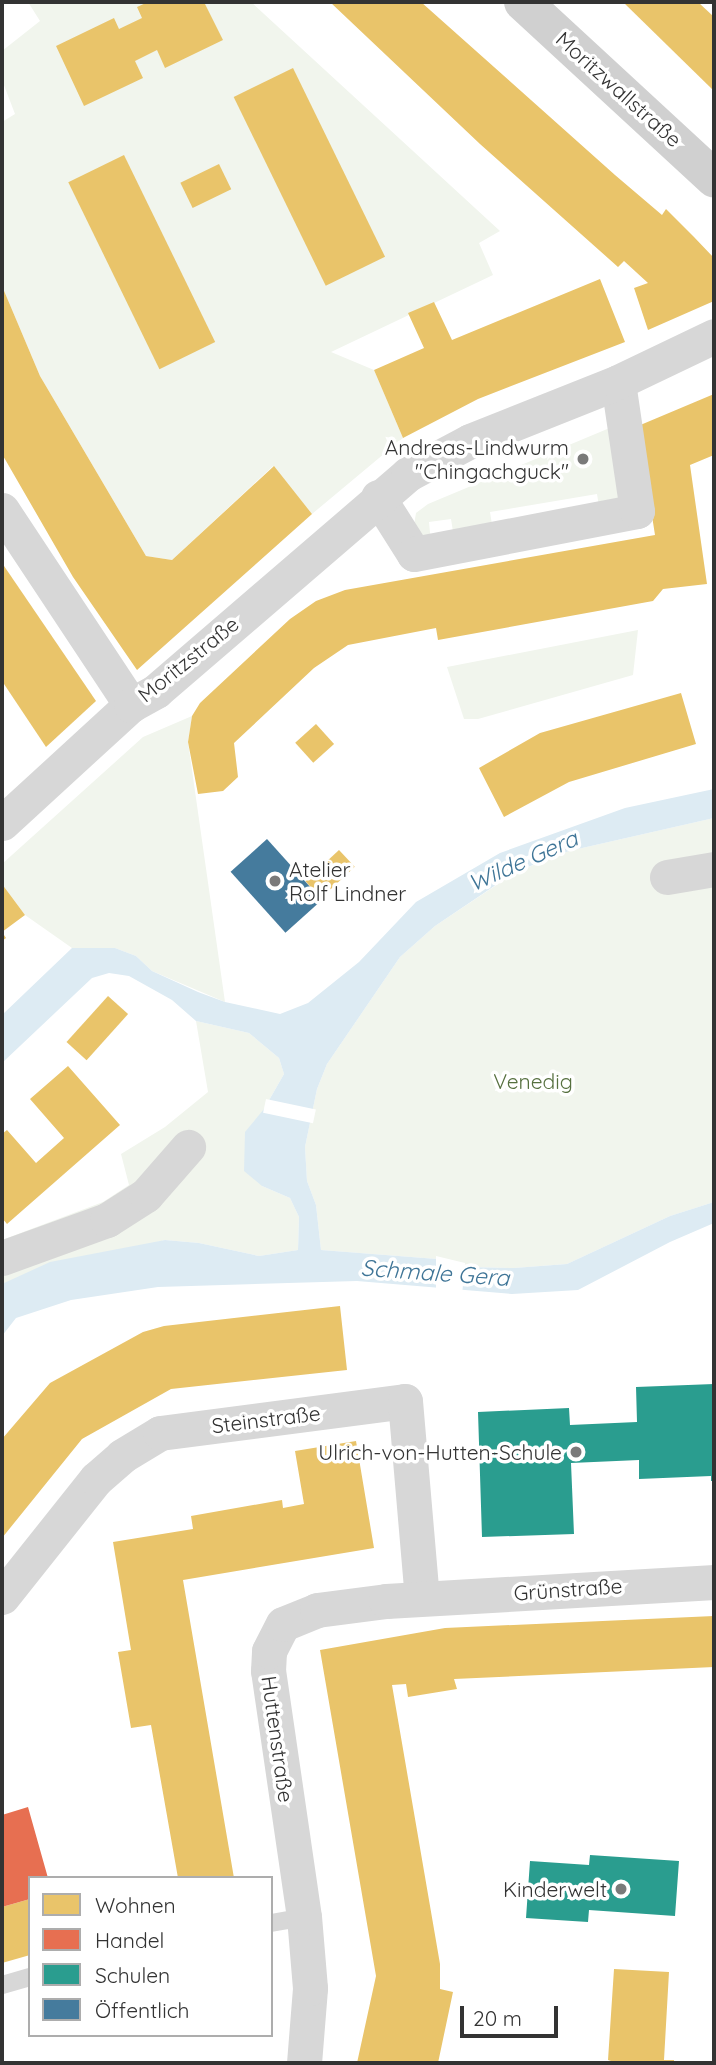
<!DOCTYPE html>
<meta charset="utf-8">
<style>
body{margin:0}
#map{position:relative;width:716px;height:2065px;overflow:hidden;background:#fff;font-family:Quicksand,sans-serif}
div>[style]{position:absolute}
.green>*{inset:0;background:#f1f5ed}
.water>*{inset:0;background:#ddebf3}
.pier>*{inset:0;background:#fff;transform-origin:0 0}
.homes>*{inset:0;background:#e9c46a;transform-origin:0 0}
.shops>*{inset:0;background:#e76f51}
.schools>*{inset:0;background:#2a9d8f}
.public>*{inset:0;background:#457b9d;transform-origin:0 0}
.lane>*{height:18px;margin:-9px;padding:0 9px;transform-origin:9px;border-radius:9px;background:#d7d7d7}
.street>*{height:35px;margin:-17.5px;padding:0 17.5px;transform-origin:17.5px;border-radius:17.5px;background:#d7d7d7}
.secondary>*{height:38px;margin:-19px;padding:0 19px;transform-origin:19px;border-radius:19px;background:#d0d0d0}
.dots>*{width:19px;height:19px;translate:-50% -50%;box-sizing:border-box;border:4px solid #fff;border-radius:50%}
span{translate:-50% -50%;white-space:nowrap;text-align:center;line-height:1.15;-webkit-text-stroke:7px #fff;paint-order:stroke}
.street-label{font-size:21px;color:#333}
.poi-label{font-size:21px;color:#333}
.right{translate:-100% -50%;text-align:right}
.left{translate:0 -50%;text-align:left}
.park-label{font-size:21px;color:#56703f}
.water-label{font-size:23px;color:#3f7597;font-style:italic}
.frame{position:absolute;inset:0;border:4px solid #333;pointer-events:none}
.legend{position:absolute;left:28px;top:1876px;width:245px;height:161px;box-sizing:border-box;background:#fff;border:2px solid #adadad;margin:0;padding:9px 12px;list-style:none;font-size:21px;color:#333}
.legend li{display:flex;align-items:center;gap:14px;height:35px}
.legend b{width:35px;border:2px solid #adadad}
.scale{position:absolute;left:460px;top:2006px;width:98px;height:32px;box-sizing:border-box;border:4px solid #333;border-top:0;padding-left:9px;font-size:21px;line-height:24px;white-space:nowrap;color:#333;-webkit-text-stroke:5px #fff;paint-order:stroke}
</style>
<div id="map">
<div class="green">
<div style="clip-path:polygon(28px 2px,251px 2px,500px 231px,479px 243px,493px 275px,331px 352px,374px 370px,403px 438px,312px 514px,273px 466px,172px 560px,146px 556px,40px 376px,2px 286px,2px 122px,15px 114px,2px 80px,2px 51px,40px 21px)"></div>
<div style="clip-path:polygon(612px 427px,626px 493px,600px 513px,597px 494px,490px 512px,493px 531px,454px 538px,451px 519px,429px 522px,431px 543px,419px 534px,414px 525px,416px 513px,428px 504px)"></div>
<div style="clip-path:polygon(638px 630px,633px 675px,478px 719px,464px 719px,447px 667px)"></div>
<div style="clip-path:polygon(192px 716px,188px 742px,225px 1002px,152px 971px,136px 956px,115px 948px,72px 948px,25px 915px,2px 884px,2px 864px,143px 737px)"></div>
<div style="clip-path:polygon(714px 818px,714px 1202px,670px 1216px,567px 1264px,514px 1268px,466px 1267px,437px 1259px,321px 1250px,316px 1205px,307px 1181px,305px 1147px,317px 1089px,327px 1064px,400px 957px,435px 926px,516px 872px,569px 851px)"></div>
<div style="clip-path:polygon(196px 1021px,249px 1033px,279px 1058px,284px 1074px,264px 1109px,262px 1186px,290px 1198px,299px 1217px,298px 1250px,259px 1256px,199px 1243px,165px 1240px,2px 1284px,2px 1240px,103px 1202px,129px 1185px,121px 1154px,165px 1127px,208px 1092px)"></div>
</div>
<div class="water">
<div style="clip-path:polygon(714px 789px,714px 818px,569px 851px,515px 872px,435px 926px,400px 957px,327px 1064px,317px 1089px,305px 1147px,307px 1181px,316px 1205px,321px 1250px,437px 1259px,466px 1267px,514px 1268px,567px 1264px,670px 1216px,714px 1202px,714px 1223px,670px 1242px,578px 1290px,512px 1294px,357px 1281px,158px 1287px,71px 1300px,16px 1318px,2px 1336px,2px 1284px,50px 1262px,165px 1240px,199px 1243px,259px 1256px,298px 1250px,299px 1217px,290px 1198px,262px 1186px,244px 1171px,245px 1132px,264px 1109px,284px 1074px,279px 1058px,249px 1033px,196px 1021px,172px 1000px,129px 976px,109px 973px,92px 978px,2px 1063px,2px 1015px,72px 948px,115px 948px,136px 956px,152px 971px,198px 992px,225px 1002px,280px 1014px,308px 1003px,359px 962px,416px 902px,500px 853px,625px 808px)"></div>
</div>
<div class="pier">
<div style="left:266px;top:1099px;width:51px;height:14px;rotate:12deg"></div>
<div style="clip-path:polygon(436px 1256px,465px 1263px,462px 1295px,436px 1292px)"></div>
</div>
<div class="homes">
<div style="clip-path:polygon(148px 2px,204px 2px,223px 40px,165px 68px,157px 50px,135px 61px,143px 78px,84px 106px,56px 46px,114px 18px,119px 29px,142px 18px,137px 7px)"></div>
<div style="clip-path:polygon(330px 2px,421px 2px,615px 175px,662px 215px,666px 209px,694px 237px,714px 258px,714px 301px,648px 330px,634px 288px,648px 283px,624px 261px,618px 267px,480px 144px)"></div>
<div style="clip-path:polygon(623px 2px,698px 2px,714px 17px,714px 91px)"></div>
<div style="left:293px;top:68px;width:210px;height:66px;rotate:64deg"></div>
<div style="left:124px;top:155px;width:208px;height:62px;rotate:64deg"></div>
<div style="left:219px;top:164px;width:28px;height:43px;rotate:64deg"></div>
<div style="clip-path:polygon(600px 279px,625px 342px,478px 399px,403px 438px,374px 370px,424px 348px,408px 313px,434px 302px,452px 340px)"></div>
<div style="clip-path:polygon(2px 286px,40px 376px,146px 556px,172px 560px,274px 466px,312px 514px,137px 670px,73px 577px,2px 454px)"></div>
<div style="clip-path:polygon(714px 394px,714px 455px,690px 465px,707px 584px,663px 589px,653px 601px,438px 640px,436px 628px,348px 645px,314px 668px,234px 743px,238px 777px,223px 791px,198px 794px,188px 742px,192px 716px,200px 703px,290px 619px,316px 601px,345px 590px,655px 535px,638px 426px)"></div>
<div style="clip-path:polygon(2px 563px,96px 701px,46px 747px,2px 681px)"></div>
<div style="clip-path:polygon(681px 693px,696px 744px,569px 782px,504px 817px,479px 768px,540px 733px)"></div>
<div style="left:316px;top:724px;width:27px;height:28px;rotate:48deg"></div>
<div style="left:339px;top:850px;width:23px;height:46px;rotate:47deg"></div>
<div style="clip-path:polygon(2px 884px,25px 915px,2px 932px,6px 938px,2px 941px)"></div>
<div style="left:108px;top:996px;width:27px;height:62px;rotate:42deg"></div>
<div style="clip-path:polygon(68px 1066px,120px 1125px,7px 1224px,2px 1218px,2px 1134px,7px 1130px,36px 1163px,64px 1138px,30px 1099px)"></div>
<div style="clip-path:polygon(340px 1306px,347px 1370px,171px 1389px,82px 1439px,2px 1538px,2px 1439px,50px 1383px,143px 1332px,164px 1326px)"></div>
<div style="clip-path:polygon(356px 1441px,374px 1548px,183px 1580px,234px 1878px,178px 1878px,151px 1725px,131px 1728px,118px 1652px,131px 1650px,113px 1542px,193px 1529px,191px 1516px,282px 1500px,283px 1508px,304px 1504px,295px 1451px)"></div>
<div style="clip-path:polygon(714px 1616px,714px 1667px,454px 1679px,457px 1689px,408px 1697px,406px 1684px,392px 1685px,440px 1964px,440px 1989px,453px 1992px,438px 2063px,357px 2063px,376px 1976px,320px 1650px,445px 1628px)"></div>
<div style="clip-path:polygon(30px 1899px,30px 1955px,2px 1963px,2px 1907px)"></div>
<div style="clip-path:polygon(614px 1969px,669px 1972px,664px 2060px,674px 2060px,674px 2063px,617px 2063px,608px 2060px)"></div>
</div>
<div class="shops">
<div style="clip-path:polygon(28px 1807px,48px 1878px,30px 1878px,30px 1899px,2px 1907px,2px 1815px)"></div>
</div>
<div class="schools">
<div style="clip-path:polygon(714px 1384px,714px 1481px,711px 1481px,711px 1476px,639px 1479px,639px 1460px,571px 1463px,574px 1534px,482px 1537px,478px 1412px,569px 1408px,570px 1425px,637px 1422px,636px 1387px)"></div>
<div style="clip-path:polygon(590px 1855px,679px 1861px,675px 1916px,589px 1910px,588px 1922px,526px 1918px,530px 1861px,589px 1865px)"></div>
</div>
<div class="public">
<div style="left:267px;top:839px;width:82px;height:49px;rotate:48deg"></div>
</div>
<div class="lane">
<div style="left:271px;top:1923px;width:34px;rotate:-10deg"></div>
<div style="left:2px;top:1985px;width:29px;rotate:-16deg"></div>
</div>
<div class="street">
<div style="left:378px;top:497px;width:67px;rotate:57.7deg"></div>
<div style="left:414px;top:554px;width:227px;rotate:-10.9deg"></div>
<div style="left:637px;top:511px;width:130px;rotate:-98.4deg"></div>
<div style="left:2px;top:510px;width:234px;rotate:56.5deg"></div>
<div style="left:2px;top:823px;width:175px;rotate:-42.5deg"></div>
<div style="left:131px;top:705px;width:29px;rotate:-29deg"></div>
<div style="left:156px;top:691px;width:333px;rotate:-40.7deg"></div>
<div style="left:408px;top:474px;width:70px;rotate:-28deg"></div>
<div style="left:470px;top:441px;width:159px;rotate:-21.7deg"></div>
<div style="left:618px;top:382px;width:106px;rotate:-25.6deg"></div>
<div style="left:667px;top:877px;width:48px;rotate:-9.7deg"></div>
<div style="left:2px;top:1258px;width:112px;rotate:-19.9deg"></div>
<div style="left:107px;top:1220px;width:46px;rotate:-32.7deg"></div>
<div style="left:146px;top:1195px;width:64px;rotate:-48.8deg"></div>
<div style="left:2px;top:1597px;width:151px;rotate:-51.5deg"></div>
<div style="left:96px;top:1479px;width:35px;rotate:-41deg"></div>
<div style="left:122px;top:1456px;width:44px;rotate:-31.2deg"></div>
<div style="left:160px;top:1433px;width:247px;rotate:-7.4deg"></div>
<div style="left:405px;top:1401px;width:198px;rotate:85.1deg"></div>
<div style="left:304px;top:2063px;width:75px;rotate:-85.4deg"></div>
<div style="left:310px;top:1988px;width:71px;rotate:-94.8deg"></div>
<div style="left:304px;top:1917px;width:249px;rotate:-98.3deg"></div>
<div style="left:268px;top:1671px;width:20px;rotate:-87deg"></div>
<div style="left:269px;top:1651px;width:30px;rotate:-63deg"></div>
<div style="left:283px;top:1624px;width:37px;rotate:-22deg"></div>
<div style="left:317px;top:1610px;width:70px;rotate:-7.4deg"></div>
<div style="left:386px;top:1601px;width:329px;rotate:-3.3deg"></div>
</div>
<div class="secondary">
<div style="left:523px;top:2px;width:260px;rotate:42.7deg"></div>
</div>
<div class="dots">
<div style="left:583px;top:459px;background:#7a7a7a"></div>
<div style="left:275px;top:881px;background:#7a7a7a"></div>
<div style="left:576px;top:1452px;background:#7a7a7a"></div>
<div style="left:621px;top:1889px;background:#7a7a7a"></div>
</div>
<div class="street-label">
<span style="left:619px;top:89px;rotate:42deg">Moritzwallstraße</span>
<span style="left:188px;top:659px;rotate:-39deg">Moritzstraße</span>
<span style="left:266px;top:1419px;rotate:-7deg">Steinstraße</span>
<span style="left:568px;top:1589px;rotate:-4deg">Grünstraße</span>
<span style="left:278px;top:1739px;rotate:82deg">Huttenstraße</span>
</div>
<div class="poi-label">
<span class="right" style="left:569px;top:459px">Andreas-Lindwurm<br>"Chingachguck"</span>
<span class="left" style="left:289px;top:881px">Atelier<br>Rolf Lindner</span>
<span class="right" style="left:562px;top:1452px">Ulrich-von-Hutten-Schule</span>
<span class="right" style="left:607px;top:1889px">Kinderwelt</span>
</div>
<div class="park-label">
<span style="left:533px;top:1081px">Venedig</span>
</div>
<div class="water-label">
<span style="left:523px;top:861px;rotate:-24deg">Wilde Gera</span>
<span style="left:435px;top:1273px;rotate:4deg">Schmale Gera</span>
</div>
<div class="frame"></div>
<ul class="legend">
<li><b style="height:19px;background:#e9c46a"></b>Wohnen</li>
<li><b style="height:19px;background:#e76f51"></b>Handel</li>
<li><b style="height:19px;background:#2a9d8f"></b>Schulen</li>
<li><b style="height:19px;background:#457b9d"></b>Öffentlich</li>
</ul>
<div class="scale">20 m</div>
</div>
